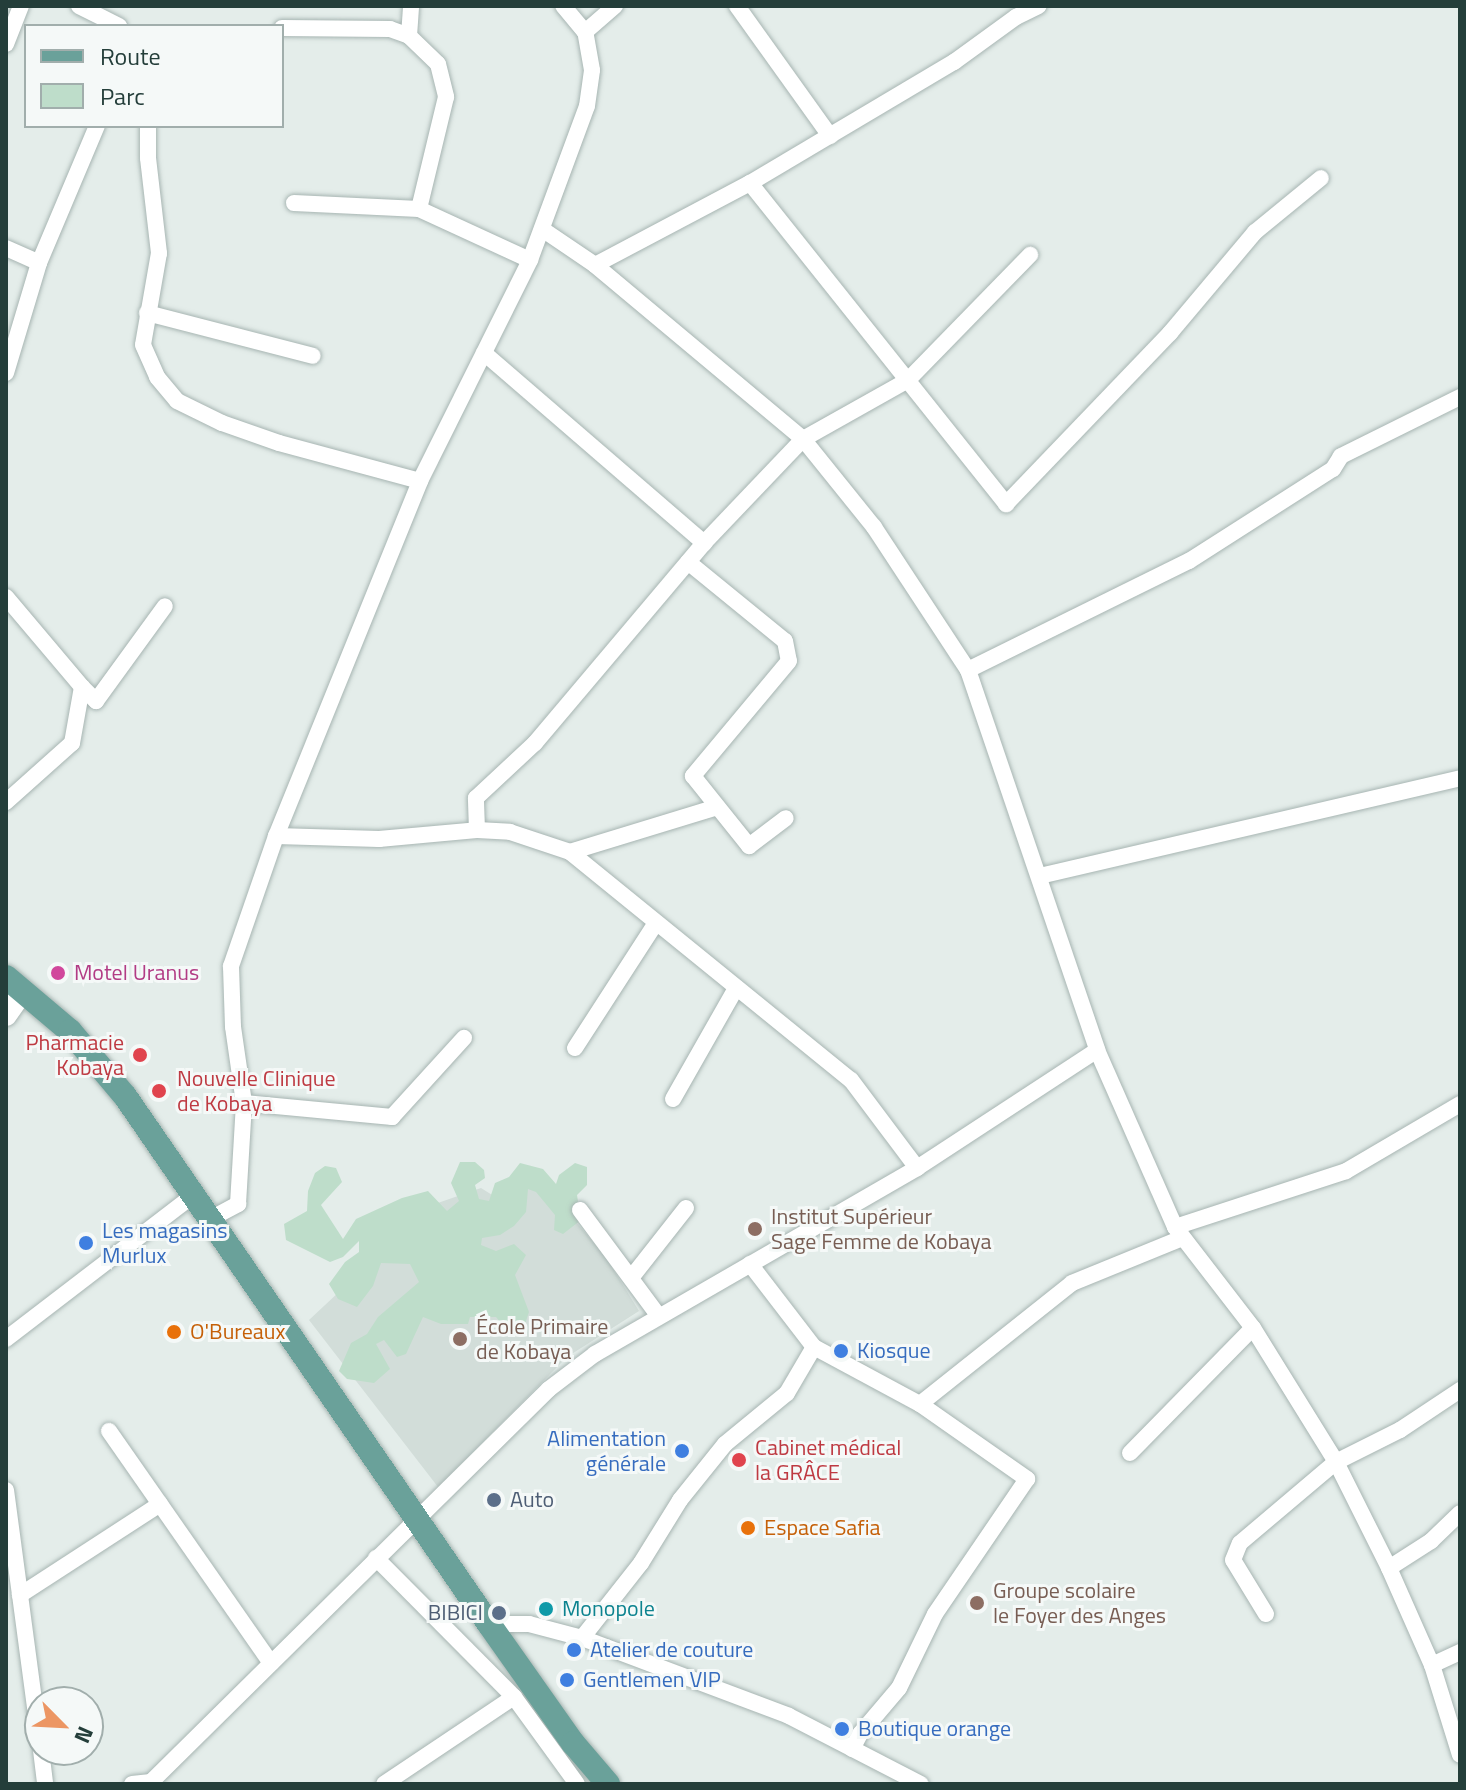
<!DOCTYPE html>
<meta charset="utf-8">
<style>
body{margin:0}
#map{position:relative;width:1466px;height:1790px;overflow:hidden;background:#e4edea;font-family:"Titillium Web",sans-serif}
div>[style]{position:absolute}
.built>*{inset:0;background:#d2ddd9}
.green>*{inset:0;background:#beddca}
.roads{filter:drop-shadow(0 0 2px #a7b5b2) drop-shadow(0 0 2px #a7b5b2)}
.street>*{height:16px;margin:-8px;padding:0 8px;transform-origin:8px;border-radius:8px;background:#fff}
.secondary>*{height:22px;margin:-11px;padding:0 11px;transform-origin:11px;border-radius:11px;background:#fff}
.primary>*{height:24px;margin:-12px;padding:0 12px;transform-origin:12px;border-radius:12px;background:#6aa19a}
.dots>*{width:22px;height:22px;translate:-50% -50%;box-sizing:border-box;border:4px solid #f5f9f8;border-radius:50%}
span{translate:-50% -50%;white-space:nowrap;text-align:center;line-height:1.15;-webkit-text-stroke:6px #f5f9f8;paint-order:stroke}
.hotel-label{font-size:22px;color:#b23c85}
.left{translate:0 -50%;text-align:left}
.health-label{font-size:22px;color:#be3a42}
.right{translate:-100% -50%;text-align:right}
.education-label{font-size:22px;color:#785e54}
.shop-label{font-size:22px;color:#366cbe}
.food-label{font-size:22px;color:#c56008}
.service-label{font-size:22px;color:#4e5e75}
.culture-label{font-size:22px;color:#0d838f}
.frame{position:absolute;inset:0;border:8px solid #243e3a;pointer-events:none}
.legend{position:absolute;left:24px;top:24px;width:260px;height:104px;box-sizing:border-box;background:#f5f9f8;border:2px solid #a1aeac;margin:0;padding:10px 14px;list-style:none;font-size:24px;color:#243e3a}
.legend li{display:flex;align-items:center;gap:16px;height:40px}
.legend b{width:40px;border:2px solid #a1aeac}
.north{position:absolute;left:24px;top:1686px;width:80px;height:80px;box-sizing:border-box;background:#f5f9f8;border:2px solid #a1aeac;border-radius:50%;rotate:114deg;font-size:22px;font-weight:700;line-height:32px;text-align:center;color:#243e3a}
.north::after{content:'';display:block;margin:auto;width:28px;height:36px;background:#ec9663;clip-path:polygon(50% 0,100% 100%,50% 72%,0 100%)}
</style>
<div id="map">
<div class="built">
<div style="clip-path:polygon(527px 1165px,605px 1256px,639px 1311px,567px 1357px,438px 1487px,309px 1320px,432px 1205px,481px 1188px,497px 1198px)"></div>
</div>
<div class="green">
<div style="clip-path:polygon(460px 1162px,475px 1162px,484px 1170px,485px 1178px,475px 1185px,479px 1199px,489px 1201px,495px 1183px,509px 1177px,520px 1163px,543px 1169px,556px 1184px,559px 1175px,575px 1163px,587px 1167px,587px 1185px,577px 1195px,581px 1220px,563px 1234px,554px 1230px,555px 1215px,536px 1192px,528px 1189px,526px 1212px,514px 1226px,500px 1235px,482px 1238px,481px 1245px,496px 1251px,514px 1244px,526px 1255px,515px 1275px,529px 1312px,525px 1324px,505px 1328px,496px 1317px,470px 1317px,468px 1324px,441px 1324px,423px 1317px,406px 1354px,397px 1357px,384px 1340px,376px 1344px,390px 1369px,374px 1383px,347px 1379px,339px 1371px,351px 1343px,367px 1334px,378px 1317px,419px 1282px,410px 1264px,381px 1263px,373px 1286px,357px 1307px,338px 1299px,329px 1284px,345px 1262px,359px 1252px,359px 1241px,343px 1257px,330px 1262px,286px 1240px,284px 1224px,307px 1211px,308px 1191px,315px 1173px,325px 1166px,336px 1168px,342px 1182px,321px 1205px,343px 1239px,356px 1219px,402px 1198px,428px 1191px,447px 1211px,459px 1201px,451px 1183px)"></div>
</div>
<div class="roads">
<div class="street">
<div style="left:79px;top:6px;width:45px;rotate:26.6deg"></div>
<div style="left:737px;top:6px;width:160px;rotate:54.4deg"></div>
<div style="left:282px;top:28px;width:108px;rotate:0.5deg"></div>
<div style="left:390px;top:29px;width:20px;rotate:20deg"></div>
<div style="left:409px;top:36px;width:40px;rotate:44deg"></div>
<div style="left:438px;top:64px;width:34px;rotate:76deg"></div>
<div style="left:446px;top:97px;width:115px;rotate:103.6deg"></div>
<div style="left:585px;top:32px;width:40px;rotate:-41deg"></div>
<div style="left:409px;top:36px;width:30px;rotate:-86deg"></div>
<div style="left:6px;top:44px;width:41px;rotate:-68.5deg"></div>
<div style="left:148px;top:126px;width:32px;rotate:90deg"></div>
<div style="left:148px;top:158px;width:96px;rotate:83.4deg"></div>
<div style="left:159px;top:253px;width:93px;rotate:99.9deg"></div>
<div style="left:143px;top:345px;width:35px;rotate:66deg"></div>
<div style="left:157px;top:377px;width:31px;rotate:50deg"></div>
<div style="left:177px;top:401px;width:50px;rotate:26.1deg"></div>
<div style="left:222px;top:423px;width:60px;rotate:19.3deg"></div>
<div style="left:279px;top:443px;width:146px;rotate:15.1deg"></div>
<div style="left:750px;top:183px;width:411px;rotate:51.4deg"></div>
<div style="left:1006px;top:504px;width:237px;rotate:-46.2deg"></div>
<div style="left:1170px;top:333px;width:132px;rotate:-49.9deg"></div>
<div style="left:1255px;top:232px;width:85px;rotate:-39.3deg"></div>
<div style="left:294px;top:203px;width:125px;rotate:2.7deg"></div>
<div style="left:419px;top:209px;width:122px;rotate:24.7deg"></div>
<div style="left:542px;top:229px;width:64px;rotate:34.2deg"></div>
<div style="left:595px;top:265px;width:271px;rotate:39.9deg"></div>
<div style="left:803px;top:439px;width:113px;rotate:51.1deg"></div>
<div style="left:874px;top:527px;width:171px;rotate:56.7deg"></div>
<div style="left:968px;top:670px;width:401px;rotate:71.2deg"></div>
<div style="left:1097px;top:1050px;width:193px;rotate:66.2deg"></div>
<div style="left:1175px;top:1227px;width:128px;rotate:52.3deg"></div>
<div style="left:1253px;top:1328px;width:158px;rotate:58.2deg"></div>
<div style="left:1336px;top:1462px;width:119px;rotate:63.4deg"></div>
<div style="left:1389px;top:1568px;width:106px;rotate:66.1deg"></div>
<div style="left:1432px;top:1665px;width:94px;rotate:72.7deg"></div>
<div style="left:6px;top:248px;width:36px;rotate:24deg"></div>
<div style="left:595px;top:265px;width:175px;rotate:-27.9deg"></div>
<div style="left:750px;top:183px;width:237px;rotate:-30.7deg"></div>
<div style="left:954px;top:62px;width:77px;rotate:-36deg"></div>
<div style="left:1016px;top:17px;width:25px;rotate:-26deg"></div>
<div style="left:147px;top:313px;width:171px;rotate:14.5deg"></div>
<div style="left:484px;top:353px;width:291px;rotate:40.8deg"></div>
<div style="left:6px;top:373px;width:115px;rotate:-73.3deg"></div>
<div style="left:39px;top:263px;width:149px;rotate:-67.1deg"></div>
<div style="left:688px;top:562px;width:125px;rotate:39.2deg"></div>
<div style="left:785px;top:641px;width:20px;rotate:79deg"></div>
<div style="left:789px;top:661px;width:150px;rotate:129.9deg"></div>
<div style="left:693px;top:776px;width:90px;rotate:51.3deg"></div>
<div style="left:749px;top:846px;width:46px;rotate:-37.1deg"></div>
<div style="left:6px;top:597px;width:118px;rotate:49.8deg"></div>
<div style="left:82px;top:687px;width:57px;rotate:100.1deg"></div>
<div style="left:72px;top:743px;width:89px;rotate:138.2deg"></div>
<div style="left:968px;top:670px;width:246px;rotate:-26.3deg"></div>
<div style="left:1189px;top:561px;width:171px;rotate:-32.6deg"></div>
<div style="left:1333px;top:469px;width:15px;rotate:-58deg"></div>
<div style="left:1341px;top:456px;width:133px;rotate:-26.4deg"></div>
<div style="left:82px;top:687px;width:20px;rotate:45deg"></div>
<div style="left:96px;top:701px;width:117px;rotate:-54deg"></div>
<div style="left:477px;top:830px;width:32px;rotate:-92deg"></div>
<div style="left:476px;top:798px;width:81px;rotate:-43deg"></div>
<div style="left:535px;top:743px;width:262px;rotate:-49.8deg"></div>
<div style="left:704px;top:543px;width:144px;rotate:-46.4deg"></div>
<div style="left:803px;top:439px;width:120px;rotate:-29.3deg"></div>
<div style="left:908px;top:380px;width:175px;rotate:-45.7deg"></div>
<div style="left:276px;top:836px;width:103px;rotate:1.7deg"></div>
<div style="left:379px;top:839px;width:98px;rotate:-5.2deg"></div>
<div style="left:477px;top:830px;width:33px;rotate:3deg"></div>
<div style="left:510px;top:832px;width:63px;rotate:18.4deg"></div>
<div style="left:570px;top:852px;width:362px;rotate:39.1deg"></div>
<div style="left:851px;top:1080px;width:110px;rotate:53.1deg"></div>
<div style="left:570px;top:852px;width:154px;rotate:-17deg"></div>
<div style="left:1040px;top:876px;width:431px;rotate:-13.1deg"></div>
<div style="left:575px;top:1048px;width:149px;rotate:-57.1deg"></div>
<div style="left:673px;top:1099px;width:128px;rotate:-60.4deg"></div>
<div style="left:244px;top:1103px;width:149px;rotate:5.4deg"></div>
<div style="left:392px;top:1117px;width:107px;rotate:-47.7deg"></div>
<div style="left:580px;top:1210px;width:131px;rotate:53.4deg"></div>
<div style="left:212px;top:1218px;width:30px;rotate:-28deg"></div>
<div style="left:238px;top:1204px;width:101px;rotate:-86.6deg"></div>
<div style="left:244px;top:1103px;width:77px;rotate:-98.2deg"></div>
<div style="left:233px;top:1027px;width:61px;rotate:-91.9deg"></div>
<div style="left:231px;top:966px;width:138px;rotate:-70.9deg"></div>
<div style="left:276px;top:836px;width:383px;rotate:-67.9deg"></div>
<div style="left:420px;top:481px;width:247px;rotate:-63.5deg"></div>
<div style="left:530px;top:260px;width:164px;rotate:-69.7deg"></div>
<div style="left:587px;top:106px;width:36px;rotate:-82deg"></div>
<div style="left:592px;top:70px;width:39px;rotate:-100deg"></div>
<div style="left:585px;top:32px;width:34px;rotate:-130deg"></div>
<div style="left:1175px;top:1227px;width:180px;rotate:-18.1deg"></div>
<div style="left:1346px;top:1171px;width:132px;rotate:-30.4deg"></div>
<div style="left:750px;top:1264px;width:105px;rotate:52.4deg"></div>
<div style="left:814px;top:1347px;width:120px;rotate:28.3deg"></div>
<div style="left:920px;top:1404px;width:131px;rotate:35deg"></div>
<div style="left:1027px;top:1479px;width:163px;rotate:124.3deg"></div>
<div style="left:935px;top:1614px;width:82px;rotate:115.9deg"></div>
<div style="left:899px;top:1688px;width:60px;rotate:130.3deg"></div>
<div style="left:860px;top:1734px;width:17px;rotate:118deg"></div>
<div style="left:631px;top:1278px;width:89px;rotate:-51.8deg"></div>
<div style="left:6px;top:1339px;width:238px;rotate:-37.5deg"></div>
<div style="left:920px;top:1404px;width:194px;rotate:-38.5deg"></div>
<div style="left:1072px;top:1283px;width:119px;rotate:-22.2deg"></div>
<div style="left:109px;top:1431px;width:283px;rotate:55.1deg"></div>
<div style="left:1130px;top:1453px;width:175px;rotate:-45.5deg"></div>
<div style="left:6px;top:1490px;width:256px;rotate:82.4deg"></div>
<div style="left:376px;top:1558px;width:196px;rotate:45.2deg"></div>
<div style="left:514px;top:1697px;width:107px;rotate:54.1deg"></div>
<div style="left:1389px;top:1568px;width:50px;rotate:-32.7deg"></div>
<div style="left:1431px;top:1541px;width:40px;rotate:-44deg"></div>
<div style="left:20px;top:1595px;width:167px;rotate:-33deg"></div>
<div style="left:1266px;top:1614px;width:63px;rotate:-121.4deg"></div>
<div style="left:1233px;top:1560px;width:18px;rotate:-68deg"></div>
<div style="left:1240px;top:1543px;width:126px;rotate:-40.2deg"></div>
<div style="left:1336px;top:1462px;width:72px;rotate:-26.6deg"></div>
<div style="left:1400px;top:1430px;width:72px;rotate:-33.7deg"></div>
<div style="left:489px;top:1624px;width:40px"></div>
<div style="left:529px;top:1624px;width:55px;rotate:14.8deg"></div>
<div style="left:582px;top:1638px;width:221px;rotate:20.6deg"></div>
<div style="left:789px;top:1716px;width:148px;rotate:27.3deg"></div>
<div style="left:582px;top:1638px;width:95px;rotate:-51.8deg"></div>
<div style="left:641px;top:1563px;width:74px;rotate:-58.2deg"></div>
<div style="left:680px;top:1500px;width:72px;rotate:-51.2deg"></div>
<div style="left:725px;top:1444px;width:80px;rotate:-39.4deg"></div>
<div style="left:787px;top:1393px;width:53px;rotate:-59.6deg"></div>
<div style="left:1432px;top:1665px;width:31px;rotate:-25deg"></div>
<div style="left:41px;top:1750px;width:34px;rotate:83deg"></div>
<div style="left:132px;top:1784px;width:19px;rotate:-6deg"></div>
<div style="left:151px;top:1782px;width:559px;rotate:-44.64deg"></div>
<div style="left:549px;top:1389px;width:58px;rotate:-37.3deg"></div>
<div style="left:595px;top:1354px;width:372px;rotate:-30deg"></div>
<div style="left:917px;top:1168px;width:215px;rotate:-33.2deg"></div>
<div style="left:384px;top:1784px;width:156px;rotate:-33.8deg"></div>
</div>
<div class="secondary">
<div style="left:6px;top:1015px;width:29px;rotate:-55deg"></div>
</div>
<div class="primary">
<div style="left:6px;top:977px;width:84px;rotate:40.2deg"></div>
<div style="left:70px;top:1031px;width:85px;rotate:49.8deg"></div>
<div style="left:125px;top:1096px;width:641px;rotate:55.42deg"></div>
<div style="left:489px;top:1624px;width:146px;rotate:54.8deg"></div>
<div style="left:573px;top:1743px;width:54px;rotate:49.5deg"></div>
</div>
</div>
<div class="dots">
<div style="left:58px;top:973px;background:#d1479c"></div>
<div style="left:140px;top:1055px;background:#e0444e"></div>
<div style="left:159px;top:1091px;background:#e0444e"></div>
<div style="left:755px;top:1229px;background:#8d6e63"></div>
<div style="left:86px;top:1243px;background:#3f7fe0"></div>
<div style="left:174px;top:1332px;background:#e8710a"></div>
<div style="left:460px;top:1339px;background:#8d6e63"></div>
<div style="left:841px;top:1351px;background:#3f7fe0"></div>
<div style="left:682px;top:1451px;background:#3f7fe0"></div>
<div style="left:739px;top:1460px;background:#e0444e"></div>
<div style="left:494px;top:1500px;background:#5c6f8a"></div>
<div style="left:748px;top:1528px;background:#e8710a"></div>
<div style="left:977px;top:1603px;background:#8d6e63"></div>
<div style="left:546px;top:1609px;background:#0f9aa8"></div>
<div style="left:499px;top:1613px;background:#5c6f8a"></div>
<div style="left:574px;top:1650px;background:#3f7fe0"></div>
<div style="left:567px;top:1680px;background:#3f7fe0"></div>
<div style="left:842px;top:1729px;background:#3f7fe0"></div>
</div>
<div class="hotel-label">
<span class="left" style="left:74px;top:973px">Motel Uranus</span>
</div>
<div class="health-label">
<span class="right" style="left:124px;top:1055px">Pharmacie<br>Kobaya</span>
<span class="left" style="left:177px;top:1091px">Nouvelle Clinique<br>de Kobaya</span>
<span class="left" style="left:755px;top:1460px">Cabinet médical<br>la GRÂCE</span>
</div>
<div class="education-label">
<span class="left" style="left:771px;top:1229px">Institut Supérieur<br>Sage Femme de Kobaya</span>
<span class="left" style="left:476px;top:1339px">École Primaire<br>de Kobaya</span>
<span class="left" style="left:993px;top:1603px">Groupe scolaire<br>le Foyer des Anges</span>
</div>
<div class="shop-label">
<span class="left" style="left:102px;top:1243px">Les magasins<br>Murlux</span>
<span class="left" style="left:857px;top:1351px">Kiosque</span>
<span class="right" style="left:666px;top:1451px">Alimentation<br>générale</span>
<span class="left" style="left:590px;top:1650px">Atelier de couture</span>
<span class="left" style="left:583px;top:1680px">Gentlemen VIP</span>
<span class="left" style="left:858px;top:1729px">Boutique orange</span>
</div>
<div class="food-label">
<span class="left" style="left:190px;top:1332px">O'Bureaux</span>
<span class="left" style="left:764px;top:1528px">Espace Safia</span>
</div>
<div class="service-label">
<span class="left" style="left:510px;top:1500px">Auto</span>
<span class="right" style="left:483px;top:1613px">BIBICI</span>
</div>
<div class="culture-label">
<span class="left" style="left:562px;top:1609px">Monopole</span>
</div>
<div class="frame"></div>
<ul class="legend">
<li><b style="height:10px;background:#6aa19a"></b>Route</li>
<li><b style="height:22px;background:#beddca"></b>Parc</li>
</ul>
<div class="north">N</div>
</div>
